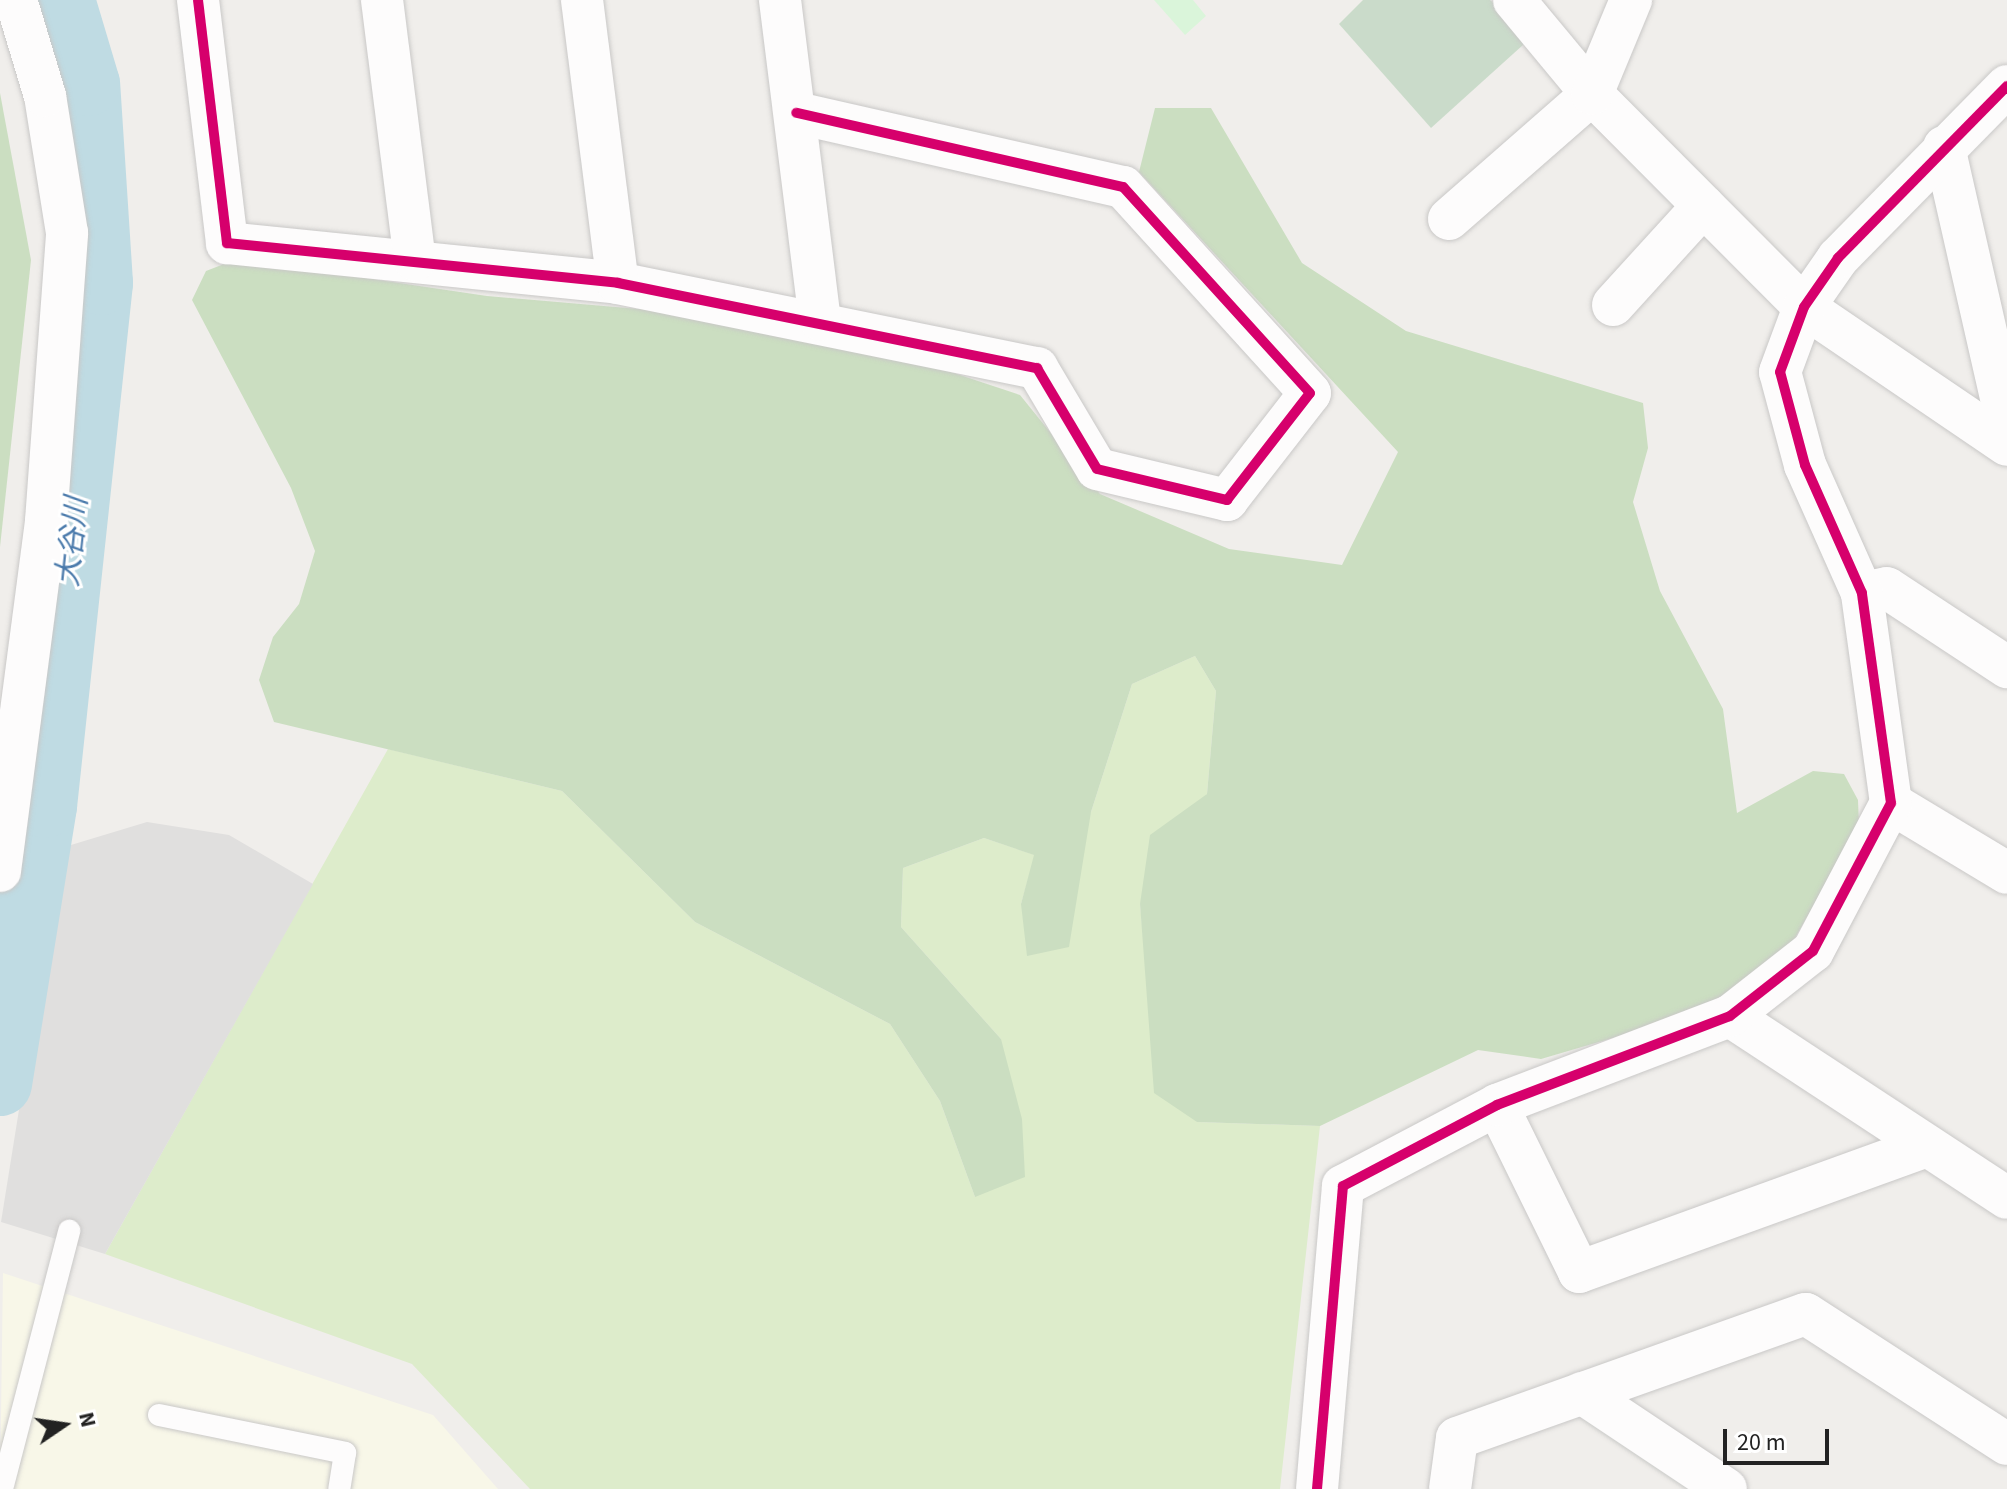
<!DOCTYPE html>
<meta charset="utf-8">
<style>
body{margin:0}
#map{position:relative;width:2007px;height:1489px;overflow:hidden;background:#f0eeeb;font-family:"Source Sans 3","Noto Sans JP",sans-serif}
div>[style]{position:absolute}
.education>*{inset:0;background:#f8f7e8}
.grass>*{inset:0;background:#ddeccb}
.forest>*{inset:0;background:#cbdec1}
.cemetery>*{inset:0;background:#cadbca}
.park>*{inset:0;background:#daf5da}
.parking>*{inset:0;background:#e0dfde}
.river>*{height:64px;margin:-32px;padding:0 32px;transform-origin:32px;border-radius:32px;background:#bfdbe3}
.roads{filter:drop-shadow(0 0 2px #c9c8c7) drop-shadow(0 0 2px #c9c8c7)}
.lane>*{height:22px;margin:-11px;padding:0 11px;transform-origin:11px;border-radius:11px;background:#fdfcfc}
.street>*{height:42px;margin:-21px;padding:0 21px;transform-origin:21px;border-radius:21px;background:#fdfcfc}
.cycleway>*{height:10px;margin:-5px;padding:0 5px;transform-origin:5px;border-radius:5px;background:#d6006c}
span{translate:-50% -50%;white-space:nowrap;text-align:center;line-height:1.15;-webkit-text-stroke:6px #fff;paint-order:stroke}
.water-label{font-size:30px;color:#4a7aab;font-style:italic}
.north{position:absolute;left:24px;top:1385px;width:80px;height:80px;-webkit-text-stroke:6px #fff;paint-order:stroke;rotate:77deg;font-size:22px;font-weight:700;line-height:32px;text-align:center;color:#222}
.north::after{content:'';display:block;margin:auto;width:28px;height:36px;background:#222;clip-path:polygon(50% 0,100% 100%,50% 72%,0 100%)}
.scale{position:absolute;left:1723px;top:1429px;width:106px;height:36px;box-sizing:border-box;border:4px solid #222;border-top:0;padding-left:10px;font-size:24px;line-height:28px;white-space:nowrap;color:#222;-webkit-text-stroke:6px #fff;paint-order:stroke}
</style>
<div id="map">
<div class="education">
<div style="clip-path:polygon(3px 1273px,433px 1415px,498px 1489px,0 1489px)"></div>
</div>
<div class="grass">
<div style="clip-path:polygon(1195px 656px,1216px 691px,1207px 794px,1140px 904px,1145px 957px,1197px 1122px,1320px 1126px,1280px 1489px,530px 1489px,412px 1364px,105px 1254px,388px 749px,562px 791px,695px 922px,890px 1024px,940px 1101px,975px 1197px,1001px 1039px,901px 927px,903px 868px,984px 838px,1035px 855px,1021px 904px,1091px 812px,1132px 684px)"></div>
</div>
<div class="forest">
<div style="clip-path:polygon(0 93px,31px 260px,0 547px)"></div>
<div style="clip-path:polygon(1155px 108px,1211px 108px,1302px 263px,1406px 331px,1643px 403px,1648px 448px,1633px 502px,1660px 591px,1723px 709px,1737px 813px,1813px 771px,1844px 774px,1858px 800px,1859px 826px,1784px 957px,1691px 1015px,1541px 1059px,1478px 1050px,1320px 1126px,1197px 1122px,1154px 1093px,1140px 904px,1150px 835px,1207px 794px,1216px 691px,1195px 656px,1132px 684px,1091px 812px,1069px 947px,1027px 956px,1021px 904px,1034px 855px,984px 838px,903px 868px,901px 927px,1001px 1039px,1022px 1119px,1025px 1177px,975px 1197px,940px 1101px,890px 1024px,695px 922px,562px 791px,274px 722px,259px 680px,273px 637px,299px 604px,315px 551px,291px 488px,192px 300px,206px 271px,237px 259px,487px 296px,803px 323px,1020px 395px,1100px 494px,1229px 549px,1342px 565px,1398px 452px,1139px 172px)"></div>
</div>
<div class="cemetery">
<div style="clip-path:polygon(1363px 0,1490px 0,1533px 36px,1431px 128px,1339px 24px)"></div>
</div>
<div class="park">
<div style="clip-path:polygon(1154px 0,1193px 0,1206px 16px,1185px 35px)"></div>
</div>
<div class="parking">
<div style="clip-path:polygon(147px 822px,229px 835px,313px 884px,105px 1254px,1px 1222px,61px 848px)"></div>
</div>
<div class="river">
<div style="left:0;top:1084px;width:282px;rotate:-80.8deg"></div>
<div style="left:45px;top:806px;width:526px;rotate:-83.89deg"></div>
<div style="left:101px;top:283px;width:199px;rotate:-93.7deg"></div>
<div style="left:88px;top:84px;width:88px;rotate:-106.6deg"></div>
</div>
<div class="roads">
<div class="lane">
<div style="left:159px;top:1415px;width:190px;rotate:11.5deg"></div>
<div style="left:345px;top:1453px;width:36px;rotate:99deg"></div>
<div style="left:2px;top:1489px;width:267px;rotate:-75.4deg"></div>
</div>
<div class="street">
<div style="left:198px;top:0;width:245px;rotate:83.2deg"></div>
<div style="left:227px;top:243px;width:393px;rotate:5.8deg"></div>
<div style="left:618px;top:283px;width:428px;rotate:11.5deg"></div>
<div style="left:1037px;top:368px;width:117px;rotate:59.3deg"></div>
<div style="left:1097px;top:469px;width:134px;rotate:13.4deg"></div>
<div style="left:1227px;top:500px;width:135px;rotate:-52.2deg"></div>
<div style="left:1310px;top:393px;width:278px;rotate:-132.2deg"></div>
<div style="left:1123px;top:187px;width:335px;rotate:-167.2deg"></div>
<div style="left:382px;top:0;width:262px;rotate:82.8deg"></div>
<div style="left:582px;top:0;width:285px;rotate:82.8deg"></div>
<div style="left:780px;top:0;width:322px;rotate:82.9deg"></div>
<div style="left:1514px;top:0;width:122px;rotate:50.3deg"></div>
<div style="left:1592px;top:94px;width:301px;rotate:45.1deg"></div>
<div style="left:1804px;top:307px;width:245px;rotate:34.2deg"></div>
<div style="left:1944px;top:147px;width:284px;rotate:77.2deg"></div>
<div style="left:1449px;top:219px;width:190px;rotate:-41.2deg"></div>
<div style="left:1592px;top:94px;width:102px;rotate:-67.5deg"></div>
<div style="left:1613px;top:305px;width:134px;rotate:-47.7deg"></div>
<div style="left:1862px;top:593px;width:25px;rotate:-11deg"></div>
<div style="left:1887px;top:588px;width:144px;rotate:33.4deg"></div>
<div style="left:1891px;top:803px;width:135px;rotate:31.1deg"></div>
<div style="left:0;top:871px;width:353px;rotate:-82.5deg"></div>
<div style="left:46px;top:521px;width:289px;rotate:-85.8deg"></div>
<div style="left:67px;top:233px;width:139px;rotate:-99.1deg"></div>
<div style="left:45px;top:96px;width:100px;rotate:-106.8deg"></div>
<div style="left:1730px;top:1016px;width:331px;rotate:33.3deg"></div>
<div style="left:1497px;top:1105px;width:186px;rotate:63.8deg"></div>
<div style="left:1579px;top:1272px;width:370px;rotate:-19.9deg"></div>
<div style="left:1582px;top:1393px;width:173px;rotate:33.7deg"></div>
<div style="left:1317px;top:1489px;width:304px;rotate:-85.1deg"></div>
<div style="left:1343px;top:1186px;width:174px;rotate:-27.7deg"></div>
<div style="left:1497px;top:1105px;width:249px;rotate:-20.9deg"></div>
<div style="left:1730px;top:1016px;width:105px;rotate:-38.1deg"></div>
<div style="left:1813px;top:951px;width:167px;rotate:-62.2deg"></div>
<div style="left:1891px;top:803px;width:212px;rotate:-97.9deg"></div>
<div style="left:1862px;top:593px;width:140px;rotate:-114deg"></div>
<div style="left:1805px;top:465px;width:96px;rotate:-105deg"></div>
<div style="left:1780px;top:372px;width:69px;rotate:-69.7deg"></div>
<div style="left:1804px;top:307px;width:60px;rotate:-55.2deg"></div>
<div style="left:1838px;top:258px;width:241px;rotate:-45.5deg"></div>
<div style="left:1450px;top:1489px;width:51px;rotate:-82.2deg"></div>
<div style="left:1457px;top:1438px;width:370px;rotate:-19.6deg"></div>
<div style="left:1806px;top:1314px;width:239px;rotate:32.9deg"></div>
</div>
</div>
<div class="cycleway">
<div style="left:198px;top:0;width:245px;rotate:83.2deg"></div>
<div style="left:227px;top:243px;width:393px;rotate:5.8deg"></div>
<div style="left:618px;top:283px;width:428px;rotate:11.5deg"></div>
<div style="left:1037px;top:368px;width:117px;rotate:59.3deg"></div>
<div style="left:1097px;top:469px;width:134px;rotate:13.4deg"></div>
<div style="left:1227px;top:500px;width:135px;rotate:-52.2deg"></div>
<div style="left:1310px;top:393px;width:278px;rotate:-132.2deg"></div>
<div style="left:1123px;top:187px;width:335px;rotate:-167.2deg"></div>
<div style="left:1317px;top:1489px;width:304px;rotate:-85.1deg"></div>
<div style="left:1343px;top:1186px;width:174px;rotate:-27.7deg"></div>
<div style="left:1497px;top:1105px;width:249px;rotate:-20.9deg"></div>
<div style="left:1730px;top:1016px;width:105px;rotate:-38.1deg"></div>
<div style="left:1813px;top:951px;width:167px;rotate:-62.2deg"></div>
<div style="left:1891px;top:803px;width:212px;rotate:-97.9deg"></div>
<div style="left:1862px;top:593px;width:140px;rotate:-114deg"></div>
<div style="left:1805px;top:465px;width:96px;rotate:-105deg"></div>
<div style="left:1780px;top:372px;width:69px;rotate:-69.7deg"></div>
<div style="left:1804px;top:307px;width:60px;rotate:-55.2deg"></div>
<div style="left:1838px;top:258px;width:241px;rotate:-45.5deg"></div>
</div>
<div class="water-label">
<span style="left:73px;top:542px;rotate:-84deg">大谷川</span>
</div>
<div class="north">N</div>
<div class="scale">20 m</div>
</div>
